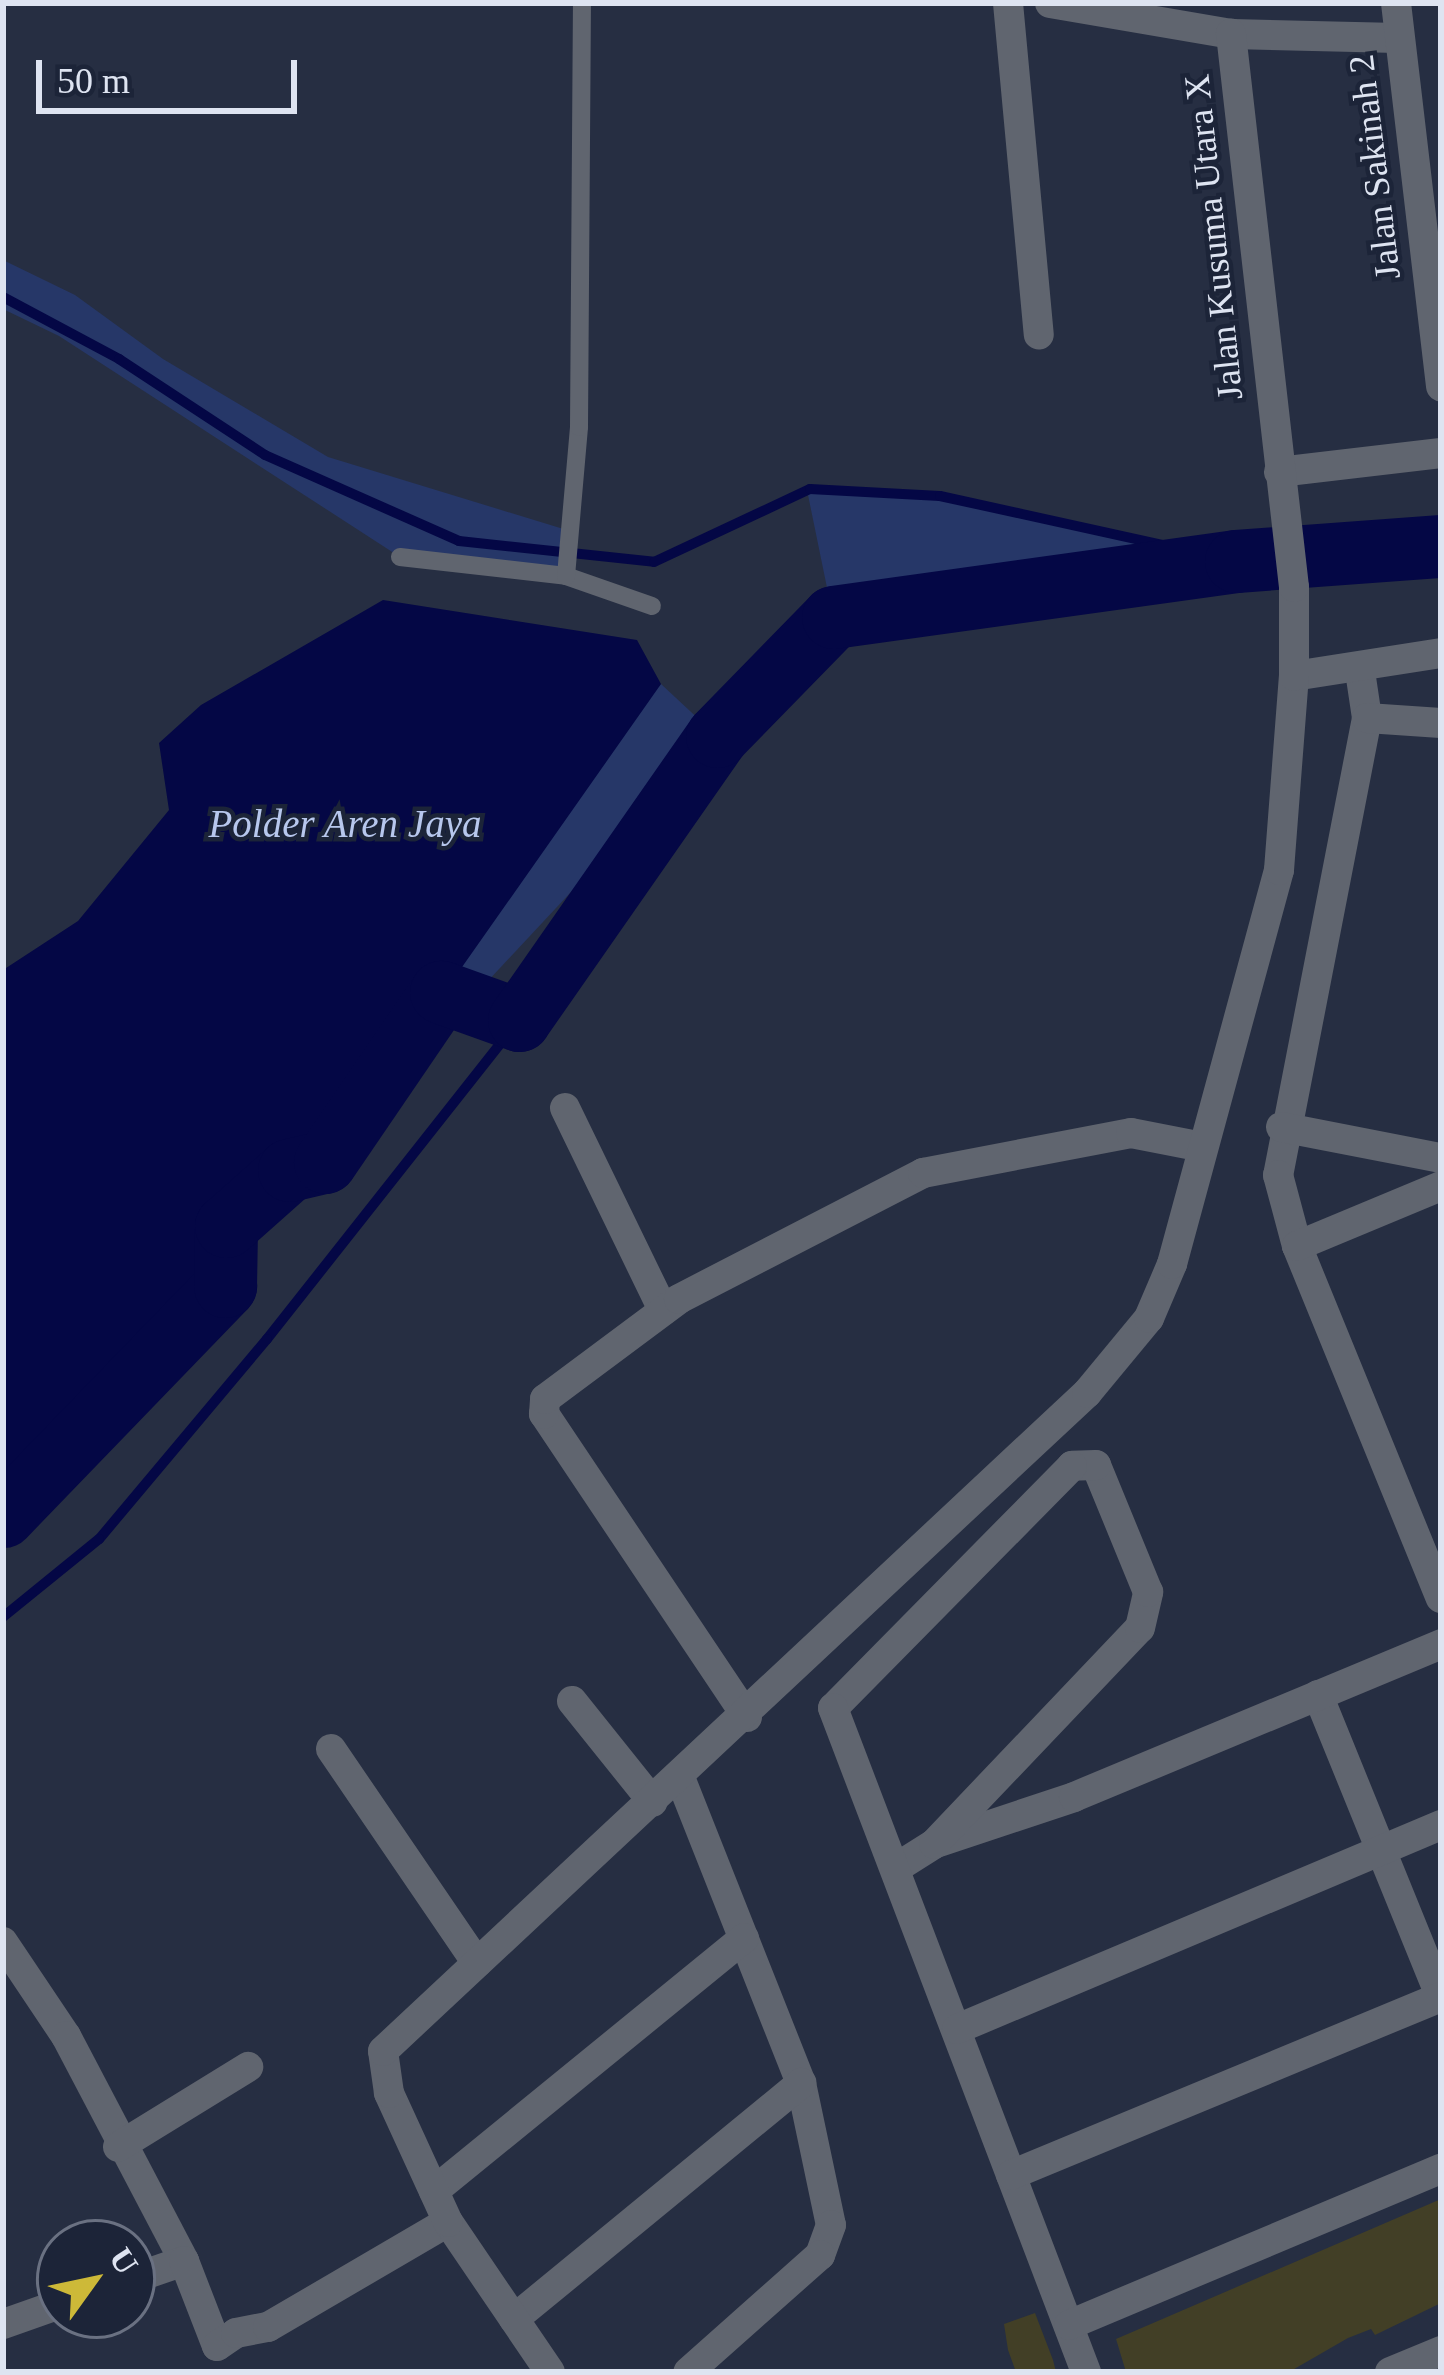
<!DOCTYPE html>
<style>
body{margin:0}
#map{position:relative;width:1444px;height:2375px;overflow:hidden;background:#262e42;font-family:Georgia,serif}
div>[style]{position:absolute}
.green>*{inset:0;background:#263768;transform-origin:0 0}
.water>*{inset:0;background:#040745}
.stream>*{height:10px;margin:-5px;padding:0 5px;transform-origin:5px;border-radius:5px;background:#040745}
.river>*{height:63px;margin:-31.5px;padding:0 31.5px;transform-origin:31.5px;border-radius:31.5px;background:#040745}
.building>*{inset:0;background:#423f26}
.service>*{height:18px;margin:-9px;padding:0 9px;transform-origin:9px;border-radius:9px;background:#60656f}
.minor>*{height:30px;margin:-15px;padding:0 15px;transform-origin:15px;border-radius:15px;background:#60656f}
span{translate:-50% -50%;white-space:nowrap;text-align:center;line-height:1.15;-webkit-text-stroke:9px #1c2438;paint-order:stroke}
.street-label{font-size:36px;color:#dee4f1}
.water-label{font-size:39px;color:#b7c7ed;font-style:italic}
.frame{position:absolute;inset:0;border:6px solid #dee4f1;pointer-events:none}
.north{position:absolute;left:36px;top:2219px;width:120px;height:120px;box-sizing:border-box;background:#1c2438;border:3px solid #6a7182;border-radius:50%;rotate:57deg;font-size:33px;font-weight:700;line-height:48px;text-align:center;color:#dee4f1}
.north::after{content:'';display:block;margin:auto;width:42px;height:54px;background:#cdb938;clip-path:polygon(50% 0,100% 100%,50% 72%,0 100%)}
.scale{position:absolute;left:36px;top:60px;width:261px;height:54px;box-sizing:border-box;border:6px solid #dee4f1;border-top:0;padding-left:15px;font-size:36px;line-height:42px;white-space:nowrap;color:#dee4f1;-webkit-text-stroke:9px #1c2438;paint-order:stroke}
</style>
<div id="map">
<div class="green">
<div style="clip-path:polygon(3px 260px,75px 295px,163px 359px,328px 457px,570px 531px,566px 576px,400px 557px,59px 336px,3px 309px)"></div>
<div style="clip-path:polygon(807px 490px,940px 496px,1223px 555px,1275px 532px,1291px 584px,1222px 569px,833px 617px)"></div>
<div style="left:661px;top:684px;width:76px;height:379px;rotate:43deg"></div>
</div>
<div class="water">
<div style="clip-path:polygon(383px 600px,637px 640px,661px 684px,325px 1162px,289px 1170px,226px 1226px,225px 1286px,3px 1516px,3px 970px,78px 921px,169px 810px,159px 743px,201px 705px)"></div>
</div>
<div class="stream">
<div style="left:3px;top:297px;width:132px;rotate:28.1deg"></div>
<div style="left:119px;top:359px;width:175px;rotate:33.3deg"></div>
<div style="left:265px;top:455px;width:212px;rotate:23.9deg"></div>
<div style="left:459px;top:541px;width:196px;rotate:6.1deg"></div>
<div style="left:654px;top:562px;width:172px;rotate:-25.1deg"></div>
<div style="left:810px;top:489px;width:130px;rotate:3.1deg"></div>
<div style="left:940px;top:496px;width:303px;rotate:12.4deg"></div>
<div style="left:1236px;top:561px;width:407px;rotate:172.1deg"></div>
<div style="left:833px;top:617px;width:166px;rotate:134.3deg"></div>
<div style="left:717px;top:736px;width:346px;rotate:124.9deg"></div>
<div style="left:519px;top:1020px;width:407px;rotate:128.3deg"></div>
<div style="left:267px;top:1339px;width:261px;rotate:130deg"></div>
<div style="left:99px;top:1539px;width:124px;rotate:140.9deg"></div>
</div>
<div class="river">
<div style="left:3px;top:1516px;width:320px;rotate:-46deg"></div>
<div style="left:225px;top:1286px;width:60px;rotate:-89deg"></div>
<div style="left:226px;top:1226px;width:84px;rotate:-41.6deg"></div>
<div style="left:289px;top:1170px;width:37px;rotate:-13deg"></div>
<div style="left:325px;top:1162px;width:206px;rotate:-55.7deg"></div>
<div style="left:441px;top:992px;width:83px;rotate:19.7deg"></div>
<div style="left:519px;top:1020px;width:346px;rotate:-55.1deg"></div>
<div style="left:717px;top:736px;width:166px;rotate:-45.7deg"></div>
<div style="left:833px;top:617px;width:407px;rotate:-7.9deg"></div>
<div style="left:1236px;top:561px;width:206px;rotate:-4.2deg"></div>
</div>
<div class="building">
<div style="clip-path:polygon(1441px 2199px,1441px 2303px,1375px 2335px,1371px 2329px,1348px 2338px,1289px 2372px,1126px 2372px,1116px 2339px)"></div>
<div style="clip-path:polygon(1035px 2313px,1053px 2360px,1056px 2372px,1016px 2372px,1008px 2350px,1004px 2324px)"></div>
</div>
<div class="service">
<div style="left:400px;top:557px;width:167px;rotate:6.5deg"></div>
<div style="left:566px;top:576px;width:91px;rotate:19.2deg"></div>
<div style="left:566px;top:576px;width:150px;rotate:-85deg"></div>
<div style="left:579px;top:427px;width:424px;rotate:-89.6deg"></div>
</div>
<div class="minor">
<div style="left:1008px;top:3px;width:333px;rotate:84.7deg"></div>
<div style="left:1050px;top:3px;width:184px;rotate:9.7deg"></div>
<div style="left:1231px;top:34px;width:167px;rotate:1.4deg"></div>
<div style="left:1396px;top:3px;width:386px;rotate:83.3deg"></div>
<div style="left:1279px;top:472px;width:163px;rotate:-6.7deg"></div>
<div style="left:1360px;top:671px;width:48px;rotate:81.5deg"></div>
<div style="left:1367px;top:718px;width:466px;rotate:101deg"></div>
<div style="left:1278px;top:1175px;width:73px;rotate:75deg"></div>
<div style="left:1297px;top:1246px;width:380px;rotate:67.8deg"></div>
<div style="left:1294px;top:676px;width:149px;rotate:-8.9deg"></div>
<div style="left:1367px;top:718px;width:74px;rotate:3.9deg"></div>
<div style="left:565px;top:1108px;width:225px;rotate:64.1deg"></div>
<div style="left:1281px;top:1127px;width:163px;rotate:11deg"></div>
<div style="left:1297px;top:1246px;width:156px;rotate:-22.6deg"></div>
<div style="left:1318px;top:1695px;width:327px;rotate:67.9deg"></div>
<div style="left:572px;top:1701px;width:129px;rotate:51.3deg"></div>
<div style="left:747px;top:1717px;width:365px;rotate:-123.8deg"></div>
<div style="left:544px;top:1414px;width:15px;rotate:-86deg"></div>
<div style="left:545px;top:1399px;width:167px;rotate:-36.7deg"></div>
<div style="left:679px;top:1299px;width:275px;rotate:-27.3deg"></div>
<div style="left:923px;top:1173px;width:212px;rotate:-10.9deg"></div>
<div style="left:1131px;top:1133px;width:73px;rotate:11deg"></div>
<div style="left:331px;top:1749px;width:259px;rotate:55.7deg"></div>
<div style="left:679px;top:1775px;width:331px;rotate:68.4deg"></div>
<div style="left:801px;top:2083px;width:145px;rotate:78.1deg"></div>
<div style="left:831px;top:2225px;width:32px;rotate:110deg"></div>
<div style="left:820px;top:2255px;width:176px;rotate:138.4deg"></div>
<div style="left:939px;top:1842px;width:142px;rotate:-18.4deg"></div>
<div style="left:1074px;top:1797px;width:398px;rotate:-22.6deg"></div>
<div style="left:896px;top:1868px;width:45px;rotate:-32.3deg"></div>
<div style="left:934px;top:1844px;width:298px;rotate:-46.4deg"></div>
<div style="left:1140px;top:1628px;width:37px;rotate:-77deg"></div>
<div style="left:1148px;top:1592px;width:137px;rotate:-112.3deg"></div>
<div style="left:1096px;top:1465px;width:24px;rotate:178deg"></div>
<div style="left:1072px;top:1466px;width:340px;rotate:134.6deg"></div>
<div style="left:833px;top:1708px;width:711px;rotate:69.14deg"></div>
<div style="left:3px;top:1942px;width:113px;rotate:56.2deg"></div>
<div style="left:66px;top:2036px;width:254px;rotate:62.3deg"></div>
<div style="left:957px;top:2029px;width:525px;rotate:-22.85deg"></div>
<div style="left:118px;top:2147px;width:153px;rotate:-31.6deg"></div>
<div style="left:1011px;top:2175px;width:464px;rotate:-22.5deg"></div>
<div style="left:434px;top:2191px;width:400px;rotate:-39.2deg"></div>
<div style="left:132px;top:2279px;width:55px;rotate:-19.1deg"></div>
<div style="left:184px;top:2261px;width:91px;rotate:68.8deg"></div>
<div style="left:217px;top:2346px;width:23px;rotate:-34deg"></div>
<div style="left:236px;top:2333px;width:33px;rotate:-11deg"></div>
<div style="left:268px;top:2327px;width:208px;rotate:-30.3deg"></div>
<div style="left:514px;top:2319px;width:372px;rotate:-39.4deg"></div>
<div style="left:3px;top:2324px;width:60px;rotate:-19.3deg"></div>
<div style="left:1069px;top:2325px;width:403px;rotate:-22.8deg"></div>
<div style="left:550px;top:2372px;width:181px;rotate:-124.2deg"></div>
<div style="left:448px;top:2222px;width:142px;rotate:-114.6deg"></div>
<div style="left:389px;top:2093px;width:42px;rotate:-98.1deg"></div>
<div style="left:383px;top:2051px;width:964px;rotate:-43.07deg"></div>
<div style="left:1087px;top:1393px;width:97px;rotate:-50.4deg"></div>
<div style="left:1149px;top:1318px;width:59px;rotate:-66.9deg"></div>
<div style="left:1172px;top:1264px;width:408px;rotate:-74.8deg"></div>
<div style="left:1279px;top:870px;width:195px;rotate:-85.6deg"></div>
<div style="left:1294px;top:676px;width:89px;rotate:-90deg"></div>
<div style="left:1294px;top:587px;width:557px;rotate:-96.5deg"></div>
<div style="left:1390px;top:2372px;width:55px;rotate:-22.4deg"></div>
</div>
<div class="street-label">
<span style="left:1375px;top:167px;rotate:-97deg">Jalan Sakinah 2</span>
<span style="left:1214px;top:237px;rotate:-96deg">Jalan Kusuma Utara X</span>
</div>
<div class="water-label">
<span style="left:345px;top:824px">Polder Aren Jaya</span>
</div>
<div class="frame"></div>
<div class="north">U</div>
<div class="scale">50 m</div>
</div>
